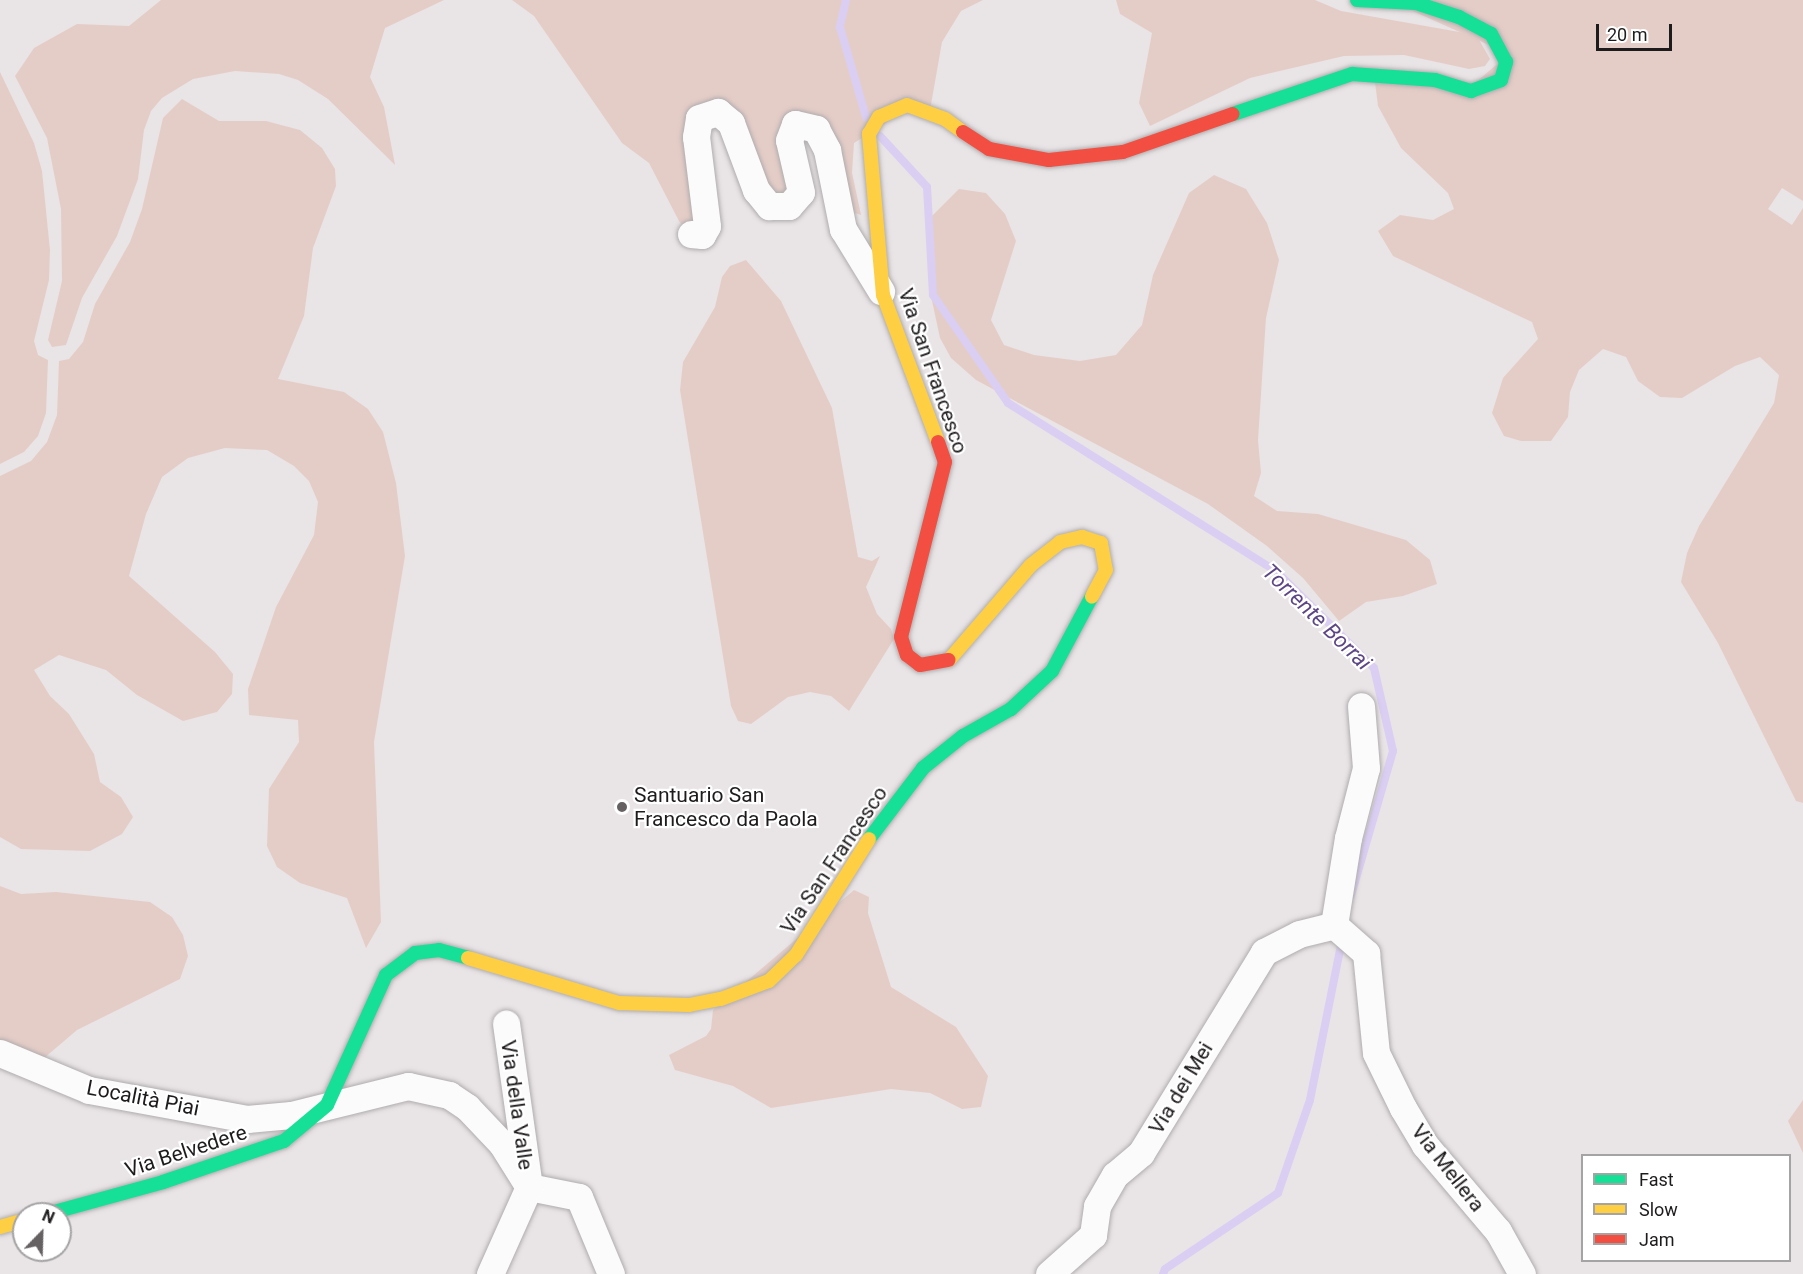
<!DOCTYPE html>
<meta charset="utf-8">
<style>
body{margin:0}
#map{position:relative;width:1803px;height:1274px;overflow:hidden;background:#e9e4e6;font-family:Roboto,sans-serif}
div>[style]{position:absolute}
.green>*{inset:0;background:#e5cdc7}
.stream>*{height:8px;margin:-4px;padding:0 4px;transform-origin:4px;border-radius:4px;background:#dacef3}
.roads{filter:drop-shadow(0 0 2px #b0adae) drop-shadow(0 0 2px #b0adae)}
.street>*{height:27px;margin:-13.5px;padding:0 13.5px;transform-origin:13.5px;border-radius:13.5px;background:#fcfbfb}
.fast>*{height:14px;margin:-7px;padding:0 7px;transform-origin:7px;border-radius:7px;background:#16e098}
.slow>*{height:14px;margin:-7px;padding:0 7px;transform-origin:7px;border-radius:7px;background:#ffcf43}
.jam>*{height:14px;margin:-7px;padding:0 7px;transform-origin:7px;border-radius:7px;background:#f24e42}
.dots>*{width:16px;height:16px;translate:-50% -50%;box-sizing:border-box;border:3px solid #fff;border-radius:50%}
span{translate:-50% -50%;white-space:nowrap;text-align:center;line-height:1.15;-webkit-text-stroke:4.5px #fff;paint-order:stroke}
.street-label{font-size:21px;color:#1e1b1d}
.poi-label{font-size:21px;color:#1e1b1d}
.left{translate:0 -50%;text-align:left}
.water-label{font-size:22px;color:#5d4686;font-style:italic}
.legend{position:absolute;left:1581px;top:1154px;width:210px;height:108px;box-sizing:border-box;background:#fff;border:2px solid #a5a4a5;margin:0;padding:8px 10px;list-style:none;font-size:18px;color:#1e1b1d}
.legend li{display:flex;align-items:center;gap:12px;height:30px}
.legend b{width:30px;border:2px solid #a5a4a5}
.north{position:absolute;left:12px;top:1202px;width:60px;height:60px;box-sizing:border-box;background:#fff;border:2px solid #a5a4a5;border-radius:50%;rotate:23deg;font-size:16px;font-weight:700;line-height:24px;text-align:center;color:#1e1b1d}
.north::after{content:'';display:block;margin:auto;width:21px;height:27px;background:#656163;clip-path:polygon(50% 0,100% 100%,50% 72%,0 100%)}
.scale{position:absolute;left:1596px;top:24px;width:76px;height:27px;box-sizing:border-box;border:3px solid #1e1b1d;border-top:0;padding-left:8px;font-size:18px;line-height:21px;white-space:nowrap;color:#1e1b1d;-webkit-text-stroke:4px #fff;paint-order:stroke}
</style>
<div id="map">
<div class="green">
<div style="clip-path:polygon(161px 0,444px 0,385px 28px,370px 77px,384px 107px,395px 165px,328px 99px,298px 80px,279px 74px,235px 71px,193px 79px,162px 98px,151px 111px,144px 130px,138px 179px,117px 236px,82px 298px,66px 345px,52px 347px,48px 340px,62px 281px,61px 209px,47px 138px,15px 76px,34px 48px,77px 24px,129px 26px)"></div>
<div style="clip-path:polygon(512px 0,983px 0,961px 11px,942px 42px,929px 116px,909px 108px,854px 143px,852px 173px,861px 215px,847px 210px,810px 118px,787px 193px,770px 197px,738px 120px,700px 108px,697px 229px,685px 229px,679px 221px,649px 163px,622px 143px,534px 16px)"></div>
<div style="clip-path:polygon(1116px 0,1315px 0,1341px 11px,1465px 33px,1478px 38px,1490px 59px,1485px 66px,1469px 69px,1404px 55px,1344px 56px,1250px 78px,1150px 126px,1139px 103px,1152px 33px,1120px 14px)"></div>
<div style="clip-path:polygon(1388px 0,1803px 0,1803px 201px,1782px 188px,1768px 209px,1792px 225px,1803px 208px,1803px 803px,1796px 801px,1718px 643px,1681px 582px,1687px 553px,1699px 526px,1774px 403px,1779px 375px,1760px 357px,1735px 366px,1682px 398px,1660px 397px,1638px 381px,1626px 357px,1603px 349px,1579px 370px,1570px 392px,1568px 417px,1551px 441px,1521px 441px,1504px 436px,1492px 413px,1503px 378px,1538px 339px,1532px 322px,1393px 256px,1378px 231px,1400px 215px,1433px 220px,1454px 209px,1448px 193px,1401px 148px,1378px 106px,1374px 74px,1469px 88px,1509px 54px)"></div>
<div style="clip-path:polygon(0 72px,34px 143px,42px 171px,50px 250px,49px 280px,34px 341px,38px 355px,48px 360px,46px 413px,38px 436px,24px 452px,0 464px)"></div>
<div style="clip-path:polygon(182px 99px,219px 121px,266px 121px,300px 130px,322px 148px,335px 169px,336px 186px,313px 248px,304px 316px,278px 379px,344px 392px,368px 409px,383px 432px,396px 483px,405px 556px,374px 742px,381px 922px,366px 948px,347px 898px,300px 883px,277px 867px,267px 846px,269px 789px,299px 742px,298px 720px,249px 715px,248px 689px,276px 607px,314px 535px,318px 502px,309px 481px,294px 466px,267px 450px,225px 448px,188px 458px,162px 477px,146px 514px,129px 576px,215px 652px,233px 674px,232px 694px,217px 712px,183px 721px,137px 695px,106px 670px,59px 655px,34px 670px,50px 696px,69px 714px,94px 754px,100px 782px,121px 797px,133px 817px,122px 834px,90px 851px,21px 849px,0 837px,0 476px,31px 461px,47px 442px,57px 415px,59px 361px,69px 359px,83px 342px,95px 304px,130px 242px,142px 209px,163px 118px)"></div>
<div style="clip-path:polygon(1214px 175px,1246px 189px,1267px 223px,1279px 260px,1266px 318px,1258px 440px,1261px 473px,1254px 496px,1277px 511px,1318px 514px,1406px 540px,1430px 560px,1437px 584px,1403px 596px,1366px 602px,1339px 621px,1303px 578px,1267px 546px,1208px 504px,976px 380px,951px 358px,940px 338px,931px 296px,932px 216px,959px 189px,986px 193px,1005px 214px,1016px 241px,991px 320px,1004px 345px,1034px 355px,1080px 361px,1116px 355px,1142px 325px,1153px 275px,1189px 193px)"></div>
<div style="clip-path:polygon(746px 260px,781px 301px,832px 408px,858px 557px,872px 561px,880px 556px,866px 587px,877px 614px,891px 629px,894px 639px,849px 711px,831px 696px,810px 692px,788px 697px,751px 724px,738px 721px,731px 706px,680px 390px,683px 362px,715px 307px,722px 277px,730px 266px)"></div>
<div style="clip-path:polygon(0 886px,21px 894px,56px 892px,150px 902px,172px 917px,183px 935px,188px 956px,180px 979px,77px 1030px,43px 1059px,0 1043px)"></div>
<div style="clip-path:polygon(854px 890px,869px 897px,868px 913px,891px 987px,956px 1027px,988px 1076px,981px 1107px,962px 1109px,930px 1093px,891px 1089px,771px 1108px,733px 1086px,675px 1070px,669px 1055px,706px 1036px,711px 1029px,713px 1010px)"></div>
<div style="clip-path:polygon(1803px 1100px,1803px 1153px,1788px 1121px)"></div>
</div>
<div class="stream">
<div style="left:846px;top:0;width:28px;rotate:103deg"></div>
<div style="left:840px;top:27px;width:94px;rotate:73.9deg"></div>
<div style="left:880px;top:136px;width:69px;rotate:47.3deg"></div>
<div style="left:927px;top:187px;width:108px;rotate:86.8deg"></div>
<div style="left:933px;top:295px;width:131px;rotate:55.2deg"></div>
<div style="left:1008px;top:403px;width:318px;rotate:32.1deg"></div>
<div style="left:1277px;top:572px;width:136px;rotate:44.7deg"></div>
<div style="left:1374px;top:668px;width:85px;rotate:77.1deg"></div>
<div style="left:1393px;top:751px;width:151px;rotate:106.2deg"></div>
<div style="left:1163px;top:1274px;width:5px;rotate:-68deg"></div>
<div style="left:1165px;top:1269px;width:136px;rotate:-33.9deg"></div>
<div style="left:1278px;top:1193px;width:98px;rotate:-71deg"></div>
<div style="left:1310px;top:1100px;width:163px;rotate:-78.7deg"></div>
</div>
<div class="roads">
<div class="street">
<div style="left:691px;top:234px;width:11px;rotate:5deg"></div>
<div style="left:702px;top:235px;width:10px;rotate:-61deg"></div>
<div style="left:707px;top:226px;width:90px;rotate:-97deg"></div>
<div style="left:696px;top:137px;width:19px;rotate:-81deg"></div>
<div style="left:699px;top:118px;width:20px;rotate:-18deg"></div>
<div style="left:718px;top:112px;width:17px;rotate:40deg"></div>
<div style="left:731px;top:123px;width:72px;rotate:69.5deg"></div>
<div style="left:756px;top:190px;width:21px;rotate:51deg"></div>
<div style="left:769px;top:206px;width:20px"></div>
<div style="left:789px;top:206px;width:18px;rotate:-49deg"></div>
<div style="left:801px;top:192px;width:53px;rotate:-103deg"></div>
<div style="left:789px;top:140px;width:17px;rotate:-69deg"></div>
<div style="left:795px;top:124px;width:22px;rotate:13deg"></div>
<div style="left:816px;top:129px;width:24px;rotate:62deg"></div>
<div style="left:827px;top:150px;width:81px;rotate:78.6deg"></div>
<div style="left:843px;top:229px;width:73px;rotate:58.5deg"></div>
<div style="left:1334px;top:925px;width:88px;rotate:-80.9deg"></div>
<div style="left:1348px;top:838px;width:72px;rotate:-75.6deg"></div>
<div style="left:1366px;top:768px;width:62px;rotate:-94.6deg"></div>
<div style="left:0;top:1053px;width:96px;rotate:22.6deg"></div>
<div style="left:89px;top:1090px;width:161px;rotate:10.4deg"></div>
<div style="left:247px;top:1119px;width:44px;rotate:-5.2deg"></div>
<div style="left:291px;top:1115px;width:121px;rotate:-13.9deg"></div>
<div style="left:408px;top:1086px;width:42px;rotate:12.4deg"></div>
<div style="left:449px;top:1095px;width:22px;rotate:34deg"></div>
<div style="left:467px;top:1107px;width:51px;rotate:46.6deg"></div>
<div style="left:502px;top:1144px;width:51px;rotate:57.9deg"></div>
<div style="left:529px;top:1187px;width:51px;rotate:11.3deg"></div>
<div style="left:579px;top:1197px;width:83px;rotate:67.4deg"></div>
<div style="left:490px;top:1274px;width:95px;rotate:-65.9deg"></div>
<div style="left:529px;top:1187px;width:165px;rotate:-98deg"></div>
<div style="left:1049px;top:1274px;width:59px;rotate:-41.6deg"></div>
<div style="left:1093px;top:1235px;width:29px;rotate:-82deg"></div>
<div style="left:1097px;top:1206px;width:36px;rotate:-60deg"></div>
<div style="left:1115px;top:1175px;width:34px;rotate:-40deg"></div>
<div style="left:1141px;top:1153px;width:236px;rotate:-58.5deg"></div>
<div style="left:1264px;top:952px;width:39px;rotate:-27deg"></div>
<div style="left:1299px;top:934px;width:36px;rotate:-14deg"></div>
<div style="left:1334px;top:925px;width:43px;rotate:41.2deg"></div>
<div style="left:1366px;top:953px;width:100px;rotate:84.3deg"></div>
<div style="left:1376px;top:1053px;width:61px;rotate:63.9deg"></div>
<div style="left:1403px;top:1108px;width:43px;rotate:59.3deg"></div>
<div style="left:1425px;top:1145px;width:113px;rotate:49.7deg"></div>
<div style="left:1498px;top:1231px;width:49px;rotate:60.8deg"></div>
</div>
<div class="fast">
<div style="left:1233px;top:114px;width:126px;rotate:-18.6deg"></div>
<div style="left:1352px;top:74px;width:83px;rotate:4.1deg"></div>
<div style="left:1435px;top:80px;width:38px;rotate:17deg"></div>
<div style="left:1471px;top:91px;width:32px;rotate:-20deg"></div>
<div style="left:1501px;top:80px;width:19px;rotate:-74deg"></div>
<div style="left:1506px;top:62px;width:32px;rotate:-118deg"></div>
<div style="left:1491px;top:34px;width:36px;rotate:-152deg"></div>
<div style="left:1459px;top:17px;width:45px;rotate:-162deg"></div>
<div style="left:1416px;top:3px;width:59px;rotate:-177.1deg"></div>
<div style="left:869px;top:839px;width:89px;rotate:-52.7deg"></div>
<div style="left:923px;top:768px;width:51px;rotate:-38.7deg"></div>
<div style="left:963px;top:736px;width:55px;rotate:-29.4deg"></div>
<div style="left:1011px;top:709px;width:56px;rotate:-42.8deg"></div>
<div style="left:1052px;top:671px;width:85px;rotate:-61.9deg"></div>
<div style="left:47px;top:1214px;width:120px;rotate:-15.4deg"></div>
<div style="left:163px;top:1182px;width:128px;rotate:-18.7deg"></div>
<div style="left:284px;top:1141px;width:56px;rotate:-39.9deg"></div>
<div style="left:327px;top:1105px;width:143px;rotate:-65.6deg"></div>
<div style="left:386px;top:975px;width:36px;rotate:-37deg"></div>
<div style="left:415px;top:953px;width:24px;rotate:-7deg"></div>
<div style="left:439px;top:950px;width:30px;rotate:15deg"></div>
</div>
<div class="slow">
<div style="left:938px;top:442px;width:157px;rotate:-110.5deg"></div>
<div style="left:883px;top:295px;width:162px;rotate:-95deg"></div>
<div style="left:869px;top:134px;width:20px;rotate:-60deg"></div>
<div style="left:879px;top:117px;width:30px;rotate:-23deg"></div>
<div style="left:907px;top:105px;width:40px;rotate:20.2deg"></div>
<div style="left:945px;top:119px;width:22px;rotate:36deg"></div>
<div style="left:949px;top:660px;width:125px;rotate:-49.2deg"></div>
<div style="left:1031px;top:565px;width:37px;rotate:-38deg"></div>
<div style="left:1060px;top:542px;width:23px;rotate:-13deg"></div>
<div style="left:1082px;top:537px;width:20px;rotate:18deg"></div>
<div style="left:1101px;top:543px;width:27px;rotate:80deg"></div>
<div style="left:1106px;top:570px;width:30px;rotate:118deg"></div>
<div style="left:468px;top:958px;width:158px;rotate:16.6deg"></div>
<div style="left:619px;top:1003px;width:70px;rotate:1.6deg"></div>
<div style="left:689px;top:1005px;width:33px;rotate:-11deg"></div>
<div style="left:721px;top:999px;width:51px;rotate:-20.6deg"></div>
<div style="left:769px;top:981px;width:37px;rotate:-44deg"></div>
<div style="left:796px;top:955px;width:137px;rotate:-57.8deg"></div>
<div style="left:0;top:1227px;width:25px;rotate:-16deg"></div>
</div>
<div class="jam">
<div style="left:963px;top:132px;width:31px;rotate:33deg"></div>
<div style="left:989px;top:149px;width:61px;rotate:10.4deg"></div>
<div style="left:1049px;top:160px;width:74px;rotate:-6.2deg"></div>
<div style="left:1123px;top:152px;width:116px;rotate:-19.1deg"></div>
<div style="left:938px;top:442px;width:21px;rotate:71deg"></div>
<div style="left:945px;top:462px;width:180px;rotate:104.1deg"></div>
<div style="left:901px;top:637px;width:19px;rotate:72deg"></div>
<div style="left:907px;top:655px;width:16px;rotate:38deg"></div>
<div style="left:920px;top:665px;width:29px;rotate:-10deg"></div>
</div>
</div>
<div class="dots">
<div style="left:622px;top:807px;background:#656163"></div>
</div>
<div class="street-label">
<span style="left:933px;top:371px;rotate:71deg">Via San Francesco</span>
<span style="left:834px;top:860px;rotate:-56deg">Via San Francesco</span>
<span style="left:1181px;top:1088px;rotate:-59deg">Via dei Mei</span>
<span style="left:143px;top:1098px;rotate:11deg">Località Piai</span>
<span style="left:517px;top:1105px;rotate:82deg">Via della Valle</span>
<span style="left:186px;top:1151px;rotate:-18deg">Via Belvedere</span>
<span style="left:1448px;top:1168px;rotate:52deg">Via Mellera</span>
</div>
<div class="poi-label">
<span class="left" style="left:634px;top:807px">Santuario San<br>Francesco da Paola</span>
</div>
<div class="water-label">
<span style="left:1317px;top:617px;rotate:44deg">Torrente Borrai</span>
</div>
<ul class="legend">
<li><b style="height:8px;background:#16e098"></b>Fast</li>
<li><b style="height:8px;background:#ffcf43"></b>Slow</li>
<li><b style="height:8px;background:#f24e42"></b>Jam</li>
</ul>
<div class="north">N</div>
<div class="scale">20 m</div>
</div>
